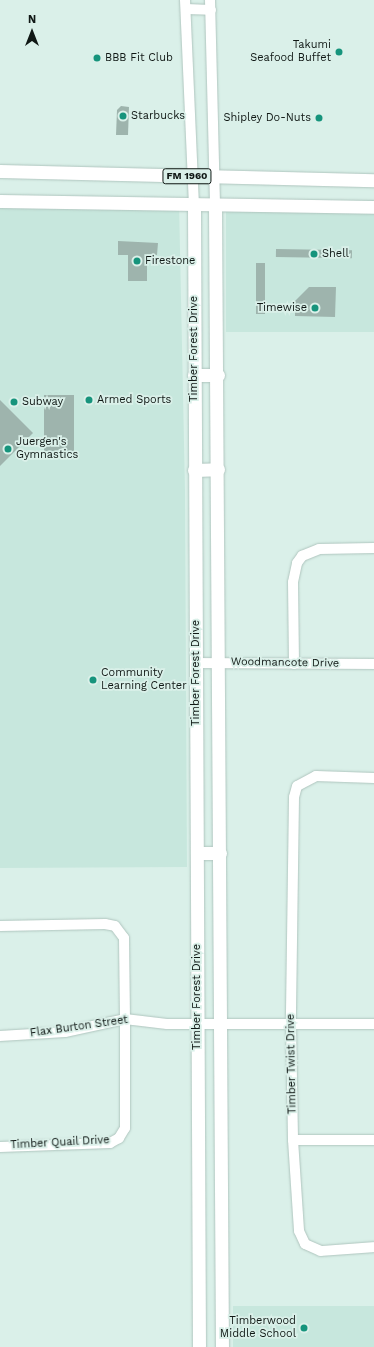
<!DOCTYPE html>
<style>
body{margin:0}
#map{position:relative;width:374px;height:1347px;overflow:hidden;background:#daf0e9;font-family:"Work Sans",sans-serif}
div>[style]{position:absolute}
.built>*{inset:0;background:#c7e7dd;transform-origin:0 0}
.building>*{inset:0;background:#9eb4ad;transform-origin:0 0}
.roads{filter:drop-shadow(0 0 1px #afc5be) drop-shadow(0 0 1px #afc5be)}
.minor>*{height:10px;margin:-5px;padding:0 5px;transform-origin:5px;border-radius:5px;background:#fff}
.major>*{height:13px;margin:-6.5px;padding:0 6.5px;transform-origin:6.5px;border-radius:6.5px;background:#fff}
.dots>*{width:11px;height:11px;translate:-50% -50%;box-sizing:border-box;border:2px solid #daf0e9;border-radius:50%}
span{translate:-50% -50%;white-space:nowrap;text-align:center;line-height:1.15;-webkit-text-stroke:3.5px #daf0e9;paint-order:stroke}
.shield-label span{padding:1px 3px;background:#daf0e9;border:1px solid;border-radius:3px;-webkit-text-stroke-width:0}
.shield-label{font-size:10px;color:#101815;font-weight:700}
.poi-label{font-size:11px;color:#101815}
.right{translate:-100% -50%;text-align:right}
.left{translate:0 -50%;text-align:left}
.street-label{font-size:11px;color:#101815}
.north{position:absolute;left:12px;top:12px;width:40px;height:40px;-webkit-text-stroke:3px #daf0e9;paint-order:stroke;rotate:0deg;font-size:11px;font-weight:700;line-height:16px;text-align:center;color:#101815}
.north::after{content:'';display:block;margin:auto;width:14px;height:18px;background:#101815;clip-path:polygon(50% 0,100% 100%,50% 72%,0 100%)}
</style>
<div id="map">
<div class="built">
<div style="clip-path:polygon(0 199px,179px 202px,185px 490px,187px 867px,0 868px)"></div>
<div style="left:226px;top:200px;width:148px;height:132px"></div>
<div style="left:374px;top:1306px;width:41px;height:141px;rotate:90deg"></div>
</div>
<div class="building">
<div style="clip-path:polygon(121px 106px,129px 107px,128px 135px,116px 135px,117px 110px)"></div>
<div style="clip-path:polygon(118px 241px,158px 243px,157px 255px,147px 254px,147px 281px,128px 281px,128px 255px,118px 255px)"></div>
<div style="left:276px;top:249px;width:76px;height:8px;rotate:1deg"></div>
<div style="left:256px;top:263px;width:9px;height:51px"></div>
<div style="clip-path:polygon(309px 287px,336px 287px,335px 317px,295px 316px,295px 301px)"></div>
<div style="left:44px;top:395px;width:30px;height:56px"></div>
<div style="clip-path:polygon(0 400px,33px 433px,0 466px)"></div>
</div>
<div class="roads">
<div class="minor">
<div style="left:185px;top:0;width:206px;rotate:87.5deg"></div>
<div style="left:210px;top:0;width:206px;rotate:88.6deg"></div>
<div style="left:186px;top:9px;width:25px;rotate:2deg"></div>
<div style="left:196px;top:663px;width:178px;rotate:0.3deg"></div>
<div style="left:294px;top:664px;width:82px;rotate:-90.7deg"></div>
<div style="left:293px;top:582px;width:19px;rotate:-78deg"></div>
<div style="left:297px;top:563px;width:9px;rotate:-54deg"></div>
<div style="left:302px;top:556px;width:18px;rotate:-22deg"></div>
<div style="left:319px;top:549px;width:55px;rotate:-1deg"></div>
<div style="left:374px;top:778px;width:58px;rotate:-178deg"></div>
<div style="left:316px;top:776px;width:21px;rotate:152deg"></div>
<div style="left:297px;top:786px;width:11px;rotate:105deg"></div>
<div style="left:294px;top:797px;width:227px;rotate:90.8deg"></div>
<div style="left:291px;top:1024px;width:116px;rotate:89deg"></div>
<div style="left:293px;top:1140px;width:91px;rotate:86.2deg"></div>
<div style="left:299px;top:1231px;width:14px;rotate:65deg"></div>
<div style="left:305px;top:1244px;width:17px;rotate:24deg"></div>
<div style="left:321px;top:1251px;width:53px;rotate:-4.3deg"></div>
<div style="left:0;top:926px;width:105px;rotate:-1.1deg"></div>
<div style="left:105px;top:924px;width:10px;rotate:11deg"></div>
<div style="left:115px;top:926px;width:15px;rotate:53deg"></div>
<div style="left:124px;top:938px;width:81px;rotate:89.3deg"></div>
<div style="left:125px;top:1019px;width:109px;rotate:90deg"></div>
<div style="left:125px;top:1128px;width:12px;rotate:121deg"></div>
<div style="left:119px;top:1138px;width:10px;rotate:151deg"></div>
<div style="left:110px;top:1143px;width:110px;rotate:177.9deg"></div>
<div style="left:0;top:1036px;width:65px;rotate:-3.5deg"></div>
<div style="left:65px;top:1032px;width:61px;rotate:-12.2deg"></div>
<div style="left:125px;top:1019px;width:42px;rotate:6.8deg"></div>
<div style="left:167px;top:1024px;width:207px"></div>
<div style="left:293px;top:1140px;width:81px"></div>
</div>
<div class="major">
<div style="left:0;top:171px;width:374px;rotate:1.4deg"></div>
<div style="left:0;top:201px;width:374px;rotate:0.9deg"></div>
<div style="left:194px;top:206px;width:1141px;rotate:89.75deg"></div>
<div style="left:215px;top:206px;width:1141px;rotate:89.65deg"></div>
<div style="left:194px;top:375px;width:24px"></div>
<div style="left:194px;top:470px;width:24px;rotate:-2deg"></div>
<div style="left:197px;top:853px;width:23px"></div>
</div>
</div>
<div class="dots">
<div style="left:339px;top:52px;background:#16947c"></div>
<div style="left:97px;top:58px;background:#16947c"></div>
<div style="left:123px;top:116px;background:#16947c"></div>
<div style="left:319px;top:118px;background:#16947c"></div>
<div style="left:314px;top:254px;background:#16947c"></div>
<div style="left:137px;top:261px;background:#16947c"></div>
<div style="left:315px;top:308px;background:#16947c"></div>
<div style="left:89px;top:400px;background:#16947c"></div>
<div style="left:14px;top:402px;background:#16947c"></div>
<div style="left:8px;top:449px;background:#16947c"></div>
<div style="left:93px;top:680px;background:#16947c"></div>
<div style="left:304px;top:1328px;background:#16947c"></div>
</div>
<div class="shield-label">
<span style="left:187px;top:176px">FM 1960</span>
</div>
<div class="poi-label">
<span class="right" style="left:331px;top:52px">Takumi<br>Seafood Buffet</span>
<span class="left" style="left:105px;top:58px">BBB Fit Club</span>
<span class="left" style="left:131px;top:116px">Starbucks</span>
<span class="right" style="left:311px;top:118px">Shipley Do-Nuts</span>
<span class="left" style="left:322px;top:254px">Shell</span>
<span class="left" style="left:145px;top:261px">Firestone</span>
<span class="right" style="left:307px;top:308px">Timewise</span>
<span class="left" style="left:97px;top:400px">Armed Sports</span>
<span class="left" style="left:22px;top:402px">Subway</span>
<span class="left" style="left:16px;top:449px">Juergen's<br>Gymnastics</span>
<span class="left" style="left:101px;top:680px">Community<br>Learning Center</span>
<span class="right" style="left:296px;top:1328px">Timberwood<br>Middle School</span>
</div>
<div class="street-label">
<span style="left:194px;top:349px;rotate:-90deg">Timber Forest Drive</span>
<span style="left:285px;top:663px;rotate:1deg">Woodmancote Drive</span>
<span style="left:196px;top:673px;rotate:-90deg">Timber Forest Drive</span>
<span style="left:197px;top:997px;rotate:-90deg">Timber Forest Drive</span>
<span style="left:79px;top:1027px;rotate:-8deg">Flax Burton Street</span>
<span style="left:292px;top:1064px;rotate:-91deg">Timber Twist Drive</span>
<span style="left:60px;top:1143px;rotate:-3deg">Timber Quail Drive</span>
</div>
<div class="north">N</div>
</div>
